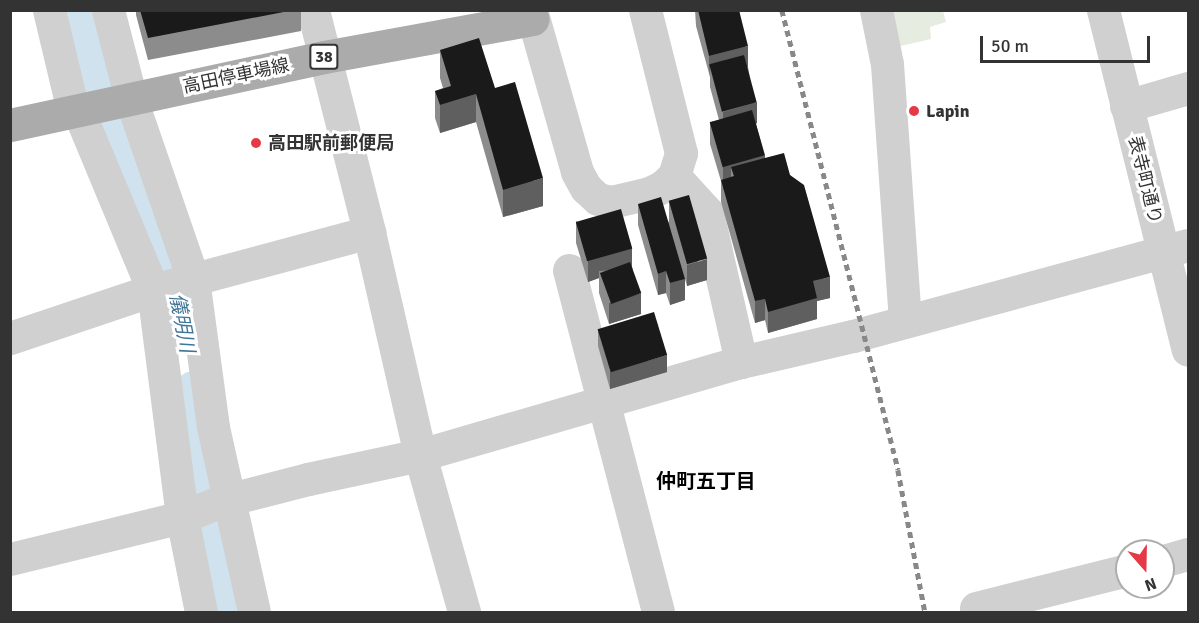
<!DOCTYPE html>
<meta charset="utf-8">
<style>
body{margin:0}
#map{position:relative;width:1199px;height:623px;overflow:hidden;background:#fff;font-family:Signika,"Noto Sans JP",sans-serif}
div>[style]{position:absolute}
.green>*{inset:0;background:#e6ecdf}
.river>*{height:40px;margin:-20px;padding:0 20px;transform-origin:20px;border-radius:20px;background:#cfe2ee}
.minor>*{height:33px;margin:-16.5px;padding:0 16.5px;transform-origin:16.5px;border-radius:16.5px;background:#d0d0d0}
.major>*{height:33px;margin:-16.5px;padding:0 16.5px;transform-origin:16.5px;border-radius:16.5px;background:#ababab}
.rail>*{height:4.5px;margin-top:-2.25px;transform-origin:0;background:repeating-linear-gradient(90deg,#888 0 6px,transparent 0 10.5px)}
.wall>*{inset:0;background:#8c8c8c}
.shaded-wall>*{inset:0;background:#5f5f5f}
.building>*{inset:0;background:#1a1a1a;transform-origin:0 0}
.dots>*{width:16px;height:16px;translate:-50% -50%;box-sizing:border-box;border:3px solid #fff;border-radius:50%}
span{translate:-50% -50%;white-space:nowrap;text-align:center;line-height:1.15;-webkit-text-stroke:6px #fff;paint-order:stroke}
.shield-label span{padding:2px 4px;background:#fff;border:2px solid;border-radius:4px;-webkit-text-stroke-width:0}
.shield-label{font-size:16px;color:#333;font-weight:700}
.street-label{font-size:18px;color:#333}
.poi-label{font-size:18px;color:#333;font-weight:700}
.left{translate:0 -50%;text-align:left}
.water-label{font-size:20px;color:#3f7597;font-style:italic}
.neighbourhood-label{font-size:20px;color:#000;font-weight:700}
.frame{position:absolute;inset:0;border:12px solid #333;pointer-events:none}
.north{position:absolute;left:1115px;top:539px;width:60px;height:60px;box-sizing:border-box;background:#fff;border:2px solid #adadad;border-radius:50%;rotate:160deg;font-size:16px;font-weight:700;line-height:24px;text-align:center;color:#333}
.north::after{content:'';display:block;margin:auto;width:21px;height:27px;background:#e63946;clip-path:polygon(50% 0,100% 100%,50% 72%,0 100%)}
.scale{position:absolute;left:980px;top:36px;width:170px;height:27px;box-sizing:border-box;border:3px solid #333;border-top:0;padding-left:8px;font-size:18px;line-height:21px;white-space:nowrap;color:#333;-webkit-text-stroke:4px #fff;paint-order:stroke}
</style>
<div id="map">
<div class="green">
<div style="clip-path:polygon(883px 11px,943px 11px,946px 22px,930px 27px,931px 39px,892px 48px)"></div>
</div>
<div class="river">
<div style="left:80px;top:10px;width:112px;rotate:75.5deg"></div>
<div style="left:108px;top:118px;width:202px;rotate:68.3deg"></div>
<div style="left:183px;top:306px;width:16px;rotate:83deg"></div>
<div style="left:194px;top:391px;width:151px;rotate:83.2deg"></div>
<div style="left:212px;top:541px;width:73px;rotate:76.5deg"></div>
</div>
<div class="minor">
<div style="left:49px;top:10px;width:104px;rotate:76.6deg"></div>
<div style="left:108px;top:10px;width:92px;rotate:75.5deg"></div>
<div style="left:131px;top:99px;width:190px;rotate:71deg"></div>
<div style="left:193px;top:279px;width:149px;rotate:82.3deg"></div>
<div style="left:213px;top:427px;width:189px;rotate:77.5deg"></div>
<div style="left:313px;top:10px;width:229px;rotate:75.8deg"></div>
<div style="left:369px;top:232px;width:229px;rotate:77.1deg"></div>
<div style="left:420px;top:455px;width:163px;rotate:74.3deg"></div>
<div style="left:531px;top:10px;width:168px;rotate:74.1deg"></div>
<div style="left:577px;top:172px;width:18px;rotate:61deg"></div>
<div style="left:586px;top:188px;width:16px;rotate:43deg"></div>
<div style="left:598px;top:199px;width:13px;rotate:13deg"></div>
<div style="left:611px;top:202px;width:37px;rotate:-13deg"></div>
<div style="left:647px;top:194px;width:17px;rotate:-25deg"></div>
<div style="left:662px;top:187px;width:16px;rotate:-43deg"></div>
<div style="left:674px;top:176px;width:24px;rotate:-73deg"></div>
<div style="left:681px;top:153px;width:147px;rotate:-104.1deg"></div>
<div style="left:876px;top:10px;width:55px;rotate:78.5deg"></div>
<div style="left:887px;top:64px;width:258px;rotate:86deg"></div>
<div style="left:1103px;top:10px;width:350px;rotate:76deg"></div>
<div style="left:1126px;top:106px;width:65px;rotate:-16.2deg"></div>
<div style="left:78px;top:110px;width:195px;rotate:67.4deg"></div>
<div style="left:153px;top:290px;width:229px;rotate:82.7deg"></div>
<div style="left:182px;top:517px;width:97px;rotate:78.7deg"></div>
<div style="left:674px;top:176px;width:49px;rotate:47.5deg"></div>
<div style="left:707px;top:212px;width:154px;rotate:77.2deg"></div>
<div style="left:569px;top:270px;width:353px;rotate:75.4deg"></div>
<div style="left:10px;top:338px;width:151px;rotate:-18.6deg"></div>
<div style="left:153px;top:290px;width:224px;rotate:-15deg"></div>
<div style="left:10px;top:559px;width:177px;rotate:-13.7deg"></div>
<div style="left:182px;top:517px;width:40px;rotate:-22deg"></div>
<div style="left:219px;top:502px;width:92px;rotate:-14.5deg"></div>
<div style="left:308px;top:479px;width:115px;rotate:-12.1deg"></div>
<div style="left:420px;top:455px;width:334px;rotate:-16.2deg"></div>
<div style="left:741px;top:362px;width:115px;rotate:-13.1deg"></div>
<div style="left:853px;top:336px;width:347px;rotate:-15.2deg"></div>
<div style="left:1163px;top:561px;width:26px;rotate:-16deg"></div>
<div style="left:976px;top:608px;width:156px;rotate:-14.1deg"></div>
</div>
<div class="major">
<div style="left:10px;top:125px;width:321px;rotate:-12.2deg"></div>
<div style="left:324px;top:57px;width:212px;rotate:-10.3deg"></div>
</div>
<div class="rail">
<div style="left:782px;top:10px;width:474px;rotate:75.8deg"></div>
<div style="left:898px;top:470px;width:145px;rotate:79.2deg"></div>
</div>
<div class="wall">
<div style="clip-path:polygon(136px 10px,301px 10px,301px 31px,148px 60px,136px 15px)"></div>
<div style="clip-path:polygon(695px 10px,739px 10px,757px 123px,756px 124px,765px 158px,790px 175px,830px 298px,817px 301px,817px 319px,768px 333px,765px 320px,755px 323px,721px 202px,721px 181px,710px 144px,710px 122px,719px 120px,710px 87px,710px 77px,696px 26px)"></div>
<div style="clip-path:polygon(440px 50px,495px 88px,543px 206px,503px 217px,476px 122px,440px 133px,435px 118px,435px 91px,443px 88px,440px 78px)"></div>
<div style="clip-path:polygon(669px 201px,707px 280px,687px 286px,685px 279px,685px 300px,670px 305px,666px 293px,658px 295px,638px 225px,638px 204px,669px 222px)"></div>
<div style="clip-path:polygon(576px 221px,632px 266px,641px 314px,609px 324px,599px 293px,599px 278px,588px 282px,576px 243px)"></div>
<div style="clip-path:polygon(598px 329px,667px 372px,610px 389px,598px 346px)"></div>
</div>
<div class="shaded-wall">
<div style="clip-path:polygon(748px 46px,748px 67px,710px 66px,709px 77px,709px 56px)"></div>
<div style="clip-path:polygon(476px 94px,476px 122px,440px 133px,440px 105px)"></div>
<div style="clip-path:polygon(757px 102px,757px 123px,723px 133px,723px 112px)"></div>
<div style="clip-path:polygon(765px 155px,765px 177px,734px 176px,731px 167px,731px 186px,723px 189px,723px 167px)"></div>
<div style="clip-path:polygon(543px 178px,543px 206px,503px 217px,503px 190px)"></div>
<div style="clip-path:polygon(632px 248px,632px 269px,599px 271px,599px 278px,588px 282px,588px 260px)"></div>
<div style="clip-path:polygon(707px 259px,707px 280px,687px 286px,687px 265px)"></div>
<div style="clip-path:polygon(666px 271px,666px 293px,658px 295px,658px 274px)"></div>
<div style="clip-path:polygon(830px 277px,830px 298px,817px 301px,817px 319px,768px 333px,768px 312px,813px 281px)"></div>
<div style="clip-path:polygon(685px 279px,685px 300px,670px 305px,670px 283px)"></div>
<div style="clip-path:polygon(641px 293px,641px 314px,609px 324px,609px 303px)"></div>
<div style="clip-path:polygon(765px 299px,765px 320px,755px 323px,755px 301px)"></div>
<div style="clip-path:polygon(667px 355px,667px 372px,610px 389px,610px 372px)"></div>
</div>
<div class="building">
<div style="clip-path:polygon(140px 10px,294px 10px,148px 38px)"></div>
<div style="clip-path:polygon(698px 10px,739px 10px,748px 46px,709px 56px)"></div>
<div style="clip-path:polygon(479px 38px,495px 88px,515px 82px,543px 178px,503px 190px,476px 94px,440px 105px,435px 91px,451px 86px,440px 50px)"></div>
<div style="left:744px;top:55px;width:49px;height:36px;rotate:75deg"></div>
<div style="left:752px;top:110px;width:47px;height:44px;rotate:74deg"></div>
<div style="clip-path:polygon(784px 153px,790px 175px,804px 185px,830px 277px,813px 281px,817px 298px,768px 312px,765px 299px,755px 301px,721px 180px,734px 176px,731px 167px)"></div>
<div style="left:689px;top:195px;width:66px;height:21px;rotate:74deg"></div>
<div style="clip-path:polygon(661px 197px,685px 279px,670px 283px,666px 271px,658px 274px,638px 204px)"></div>
<div style="left:621px;top:209px;width:41px;height:47px;rotate:74deg"></div>
<div style="left:630px;top:262px;width:33px;height:32px;rotate:70deg"></div>
<div style="left:654px;top:312px;width:45px;height:59px;rotate:73deg"></div>
</div>
<div class="dots">
<div style="left:914px;top:111px;background:#e63946"></div>
<div style="left:256px;top:143px;background:#e63946"></div>
</div>
<div class="shield-label">
<span style="left:324px;top:57px">38</span>
</div>
<div class="street-label">
<span style="left:236px;top:76px;rotate:-12deg">高田停車場線</span>
<span style="left:1145px;top:180px;rotate:76deg">表寺町通り</span>
</div>
<div class="poi-label">
<span class="left" style="left:926px;top:111px">Lapin</span>
<span class="left" style="left:268px;top:143px">高田駅前郵便局</span>
</div>
<div class="water-label">
<span style="left:182px;top:323px;rotate:79deg">儀明川</span>
</div>
<div class="neighbourhood-label">
<span style="left:706px;top:481px">仲町五丁目</span>
</div>
<div class="frame"></div>
<div class="north">N</div>
<div class="scale">50 m</div>
</div>
